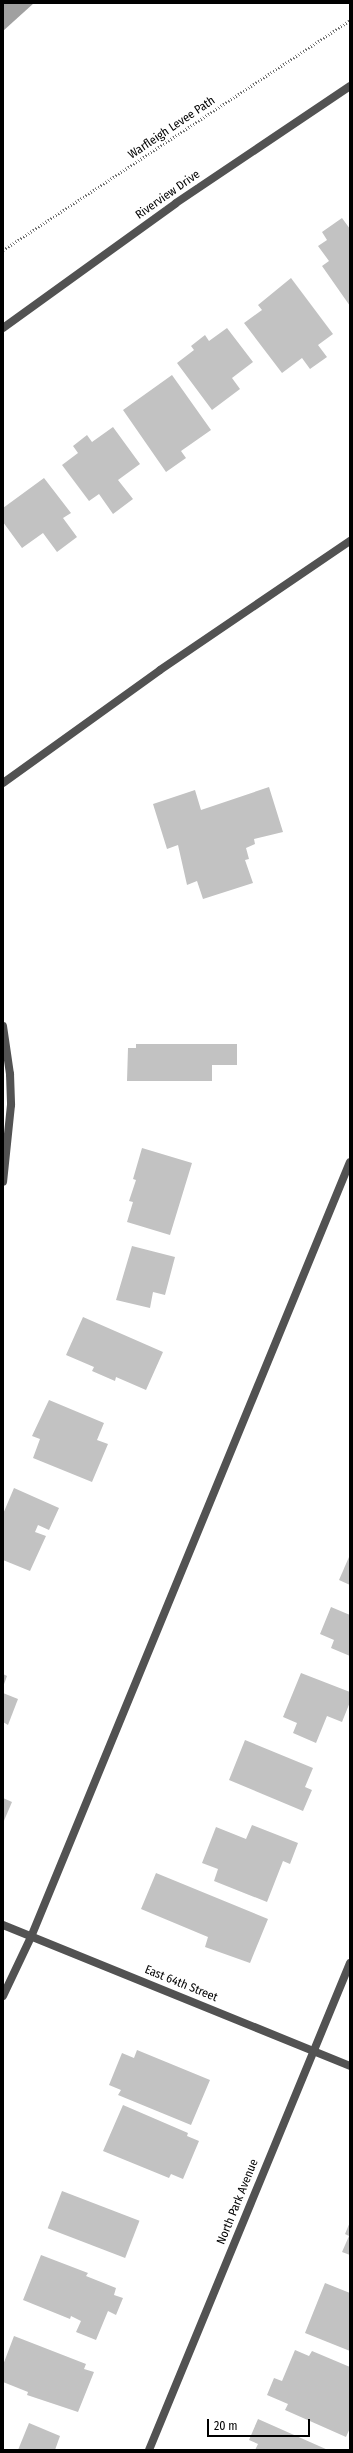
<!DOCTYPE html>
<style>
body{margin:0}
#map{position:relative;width:353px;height:2453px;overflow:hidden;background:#fff;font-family:"Fira Sans Condensed",sans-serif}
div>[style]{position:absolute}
.water>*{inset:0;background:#a0a0a0}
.building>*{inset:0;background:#c2c2c2;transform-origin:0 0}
.path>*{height:2.5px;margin-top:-1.25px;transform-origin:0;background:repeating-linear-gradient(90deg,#747474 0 1px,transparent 0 3px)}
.service>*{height:8px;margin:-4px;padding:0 4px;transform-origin:4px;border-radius:4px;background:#525252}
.minor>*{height:8px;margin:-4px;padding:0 4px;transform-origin:4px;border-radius:4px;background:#525252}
span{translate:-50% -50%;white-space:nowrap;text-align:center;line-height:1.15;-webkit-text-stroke:3px #fff;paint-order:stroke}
.street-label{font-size:12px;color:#000}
.frame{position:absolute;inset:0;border:4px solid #000;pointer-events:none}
.scale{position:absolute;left:207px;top:2419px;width:103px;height:18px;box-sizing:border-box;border:2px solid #000;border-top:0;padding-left:5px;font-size:12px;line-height:14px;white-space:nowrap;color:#000;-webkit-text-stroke:3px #fff;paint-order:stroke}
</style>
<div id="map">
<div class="water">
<div style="clip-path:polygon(3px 3px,34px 3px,3px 31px)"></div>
</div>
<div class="building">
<div style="clip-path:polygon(342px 218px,350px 229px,350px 306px,322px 266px,329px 261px,318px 246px,327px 240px,322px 232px)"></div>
<div style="clip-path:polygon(291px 278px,333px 334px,318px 345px,327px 357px,310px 369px,302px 358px,282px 373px,244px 323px,262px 310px,258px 305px)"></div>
<div style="clip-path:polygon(227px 328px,253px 362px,232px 378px,240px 389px,212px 410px,177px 363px,194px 350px,191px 346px,205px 335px,209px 341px)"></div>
<div style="clip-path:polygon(172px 375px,211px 430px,181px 451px,186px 458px,166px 472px,123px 410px)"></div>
<div style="clip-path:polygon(113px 427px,140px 464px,118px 480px,133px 499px,113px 514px,99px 494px,89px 501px,62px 465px,78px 453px,73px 446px,87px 435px,92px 442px)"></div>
<div style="clip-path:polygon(44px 478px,71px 513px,63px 518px,77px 537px,57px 552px,43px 533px,22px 548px,3px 522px,3px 508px)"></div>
<div style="clip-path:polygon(269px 787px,283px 832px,254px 839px,255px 844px,246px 848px,249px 859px,245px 860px,253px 883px,203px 899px,197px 881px,187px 885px,178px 845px,167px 849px,153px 804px,195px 790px,201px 810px)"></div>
<div style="clip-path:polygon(136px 1044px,237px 1044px,237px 1065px,212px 1065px,212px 1081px,127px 1081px,128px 1048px,136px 1048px)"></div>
<div style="clip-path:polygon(142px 1148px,192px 1163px,170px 1235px,127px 1222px,133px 1202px,129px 1201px,136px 1180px,133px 1179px)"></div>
<div style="clip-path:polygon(132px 1246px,175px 1257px,165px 1295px,153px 1292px,150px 1308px,116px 1300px)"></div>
<div style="clip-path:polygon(83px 1317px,163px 1352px,146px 1390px,116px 1377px,115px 1381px,92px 1371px,94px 1367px,66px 1355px)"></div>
<div style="clip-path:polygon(49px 1400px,104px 1423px,97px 1440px,108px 1444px,92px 1482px,33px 1458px,40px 1439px,32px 1436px)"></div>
<div style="clip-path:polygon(14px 1488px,59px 1508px,49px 1530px,38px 1525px,35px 1532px,46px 1536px,30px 1571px,3px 1560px,3px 1514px)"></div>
<div style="clip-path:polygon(349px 1557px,350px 1558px,350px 1585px,339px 1580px)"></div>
<div style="clip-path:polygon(331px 1607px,350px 1615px,350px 1656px,331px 1648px,334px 1640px,320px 1634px)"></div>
<div style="clip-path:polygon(301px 1673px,350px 1692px,350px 1702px,342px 1722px,327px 1716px,316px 1743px,293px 1733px,297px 1723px,283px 1717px)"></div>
<div style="clip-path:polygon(3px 1674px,7px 1676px,3px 1687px)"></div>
<div style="clip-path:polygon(3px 1693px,18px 1699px,8px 1725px,3px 1722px)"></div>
<div style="clip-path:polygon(245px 1740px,313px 1768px,305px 1787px,312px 1790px,303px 1811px,229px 1780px)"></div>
<div style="clip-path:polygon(3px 1798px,12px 1802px,3px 1823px)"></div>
<div style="clip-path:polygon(252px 1825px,298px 1843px,290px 1864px,283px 1861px,267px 1902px,214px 1881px,218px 1869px,202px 1863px,216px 1827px,246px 1839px)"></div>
<div style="clip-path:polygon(156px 1873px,268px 1919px,250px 1963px,205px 1947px,208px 1937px,141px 1909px)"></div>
<div style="clip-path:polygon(137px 2050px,210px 2080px,191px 2125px,118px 2095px,121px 2090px,109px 2085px,122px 2053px,134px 2058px)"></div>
<div style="clip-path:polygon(123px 2105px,188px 2133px,187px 2136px,199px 2141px,183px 2179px,171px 2174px,169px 2178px,103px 2151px)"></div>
<div style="left:62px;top:2191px;width:83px;height:40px;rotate:21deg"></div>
<div style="clip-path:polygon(350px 2222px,350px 2255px,342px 2252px,349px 2236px,345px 2234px)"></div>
<div style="clip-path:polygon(41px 2255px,88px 2273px,86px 2276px,116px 2288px,114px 2295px,123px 2298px,116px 2315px,108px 2311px,96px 2340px,76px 2332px,81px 2321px,71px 2316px,70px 2319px,23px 2300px)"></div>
<div style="clip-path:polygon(325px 2283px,350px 2293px,350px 2351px,305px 2333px)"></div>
<div style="clip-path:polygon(14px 2336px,86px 2364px,84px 2369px,94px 2372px,78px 2412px,27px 2395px,28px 2392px,3px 2382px,3px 2365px)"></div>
<div style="clip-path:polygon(295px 2350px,309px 2356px,312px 2351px,350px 2367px,350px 2428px,346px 2437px,285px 2410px,288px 2404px,267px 2395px,274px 2378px,282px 2381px)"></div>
<div style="clip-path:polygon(258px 2419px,328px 2450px,255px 2450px,258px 2444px,249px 2440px)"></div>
<div style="clip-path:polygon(29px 2423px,60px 2436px,55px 2450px,18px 2450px)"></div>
</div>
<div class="path">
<div style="left:3px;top:250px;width:416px;rotate:-33.5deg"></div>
</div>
<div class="service">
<div style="left:3px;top:783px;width:193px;rotate:-35.7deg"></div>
<div style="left:160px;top:670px;width:230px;rotate:-34.2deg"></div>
<div style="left:3px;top:1996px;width:65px;rotate:-64.6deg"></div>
<div style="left:31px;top:1937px;width:838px;rotate:-67.63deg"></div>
</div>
<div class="minor">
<div style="left:3px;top:328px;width:213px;rotate:-35.8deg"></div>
<div style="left:176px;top:203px;width:210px;rotate:-33.9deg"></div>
<div style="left:3px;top:1026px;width:49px;rotate:81.7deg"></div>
<div style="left:10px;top:1074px;width:31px;rotate:88deg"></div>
<div style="left:11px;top:1105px;width:77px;rotate:95.9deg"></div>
<div style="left:3px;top:1925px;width:375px;rotate:22.1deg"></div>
<div style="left:149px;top:2450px;width:527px;rotate:-67.57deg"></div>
</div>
<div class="street-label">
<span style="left:172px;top:128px;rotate:-34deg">Warfleigh Levee Path</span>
<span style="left:168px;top:195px;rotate:-35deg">Riverview Drive</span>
<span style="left:181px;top:1984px;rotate:22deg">East 64th Street</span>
<span style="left:238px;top:2202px;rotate:-68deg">North Park Avenue</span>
</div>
<div class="frame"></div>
<div class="scale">20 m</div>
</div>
